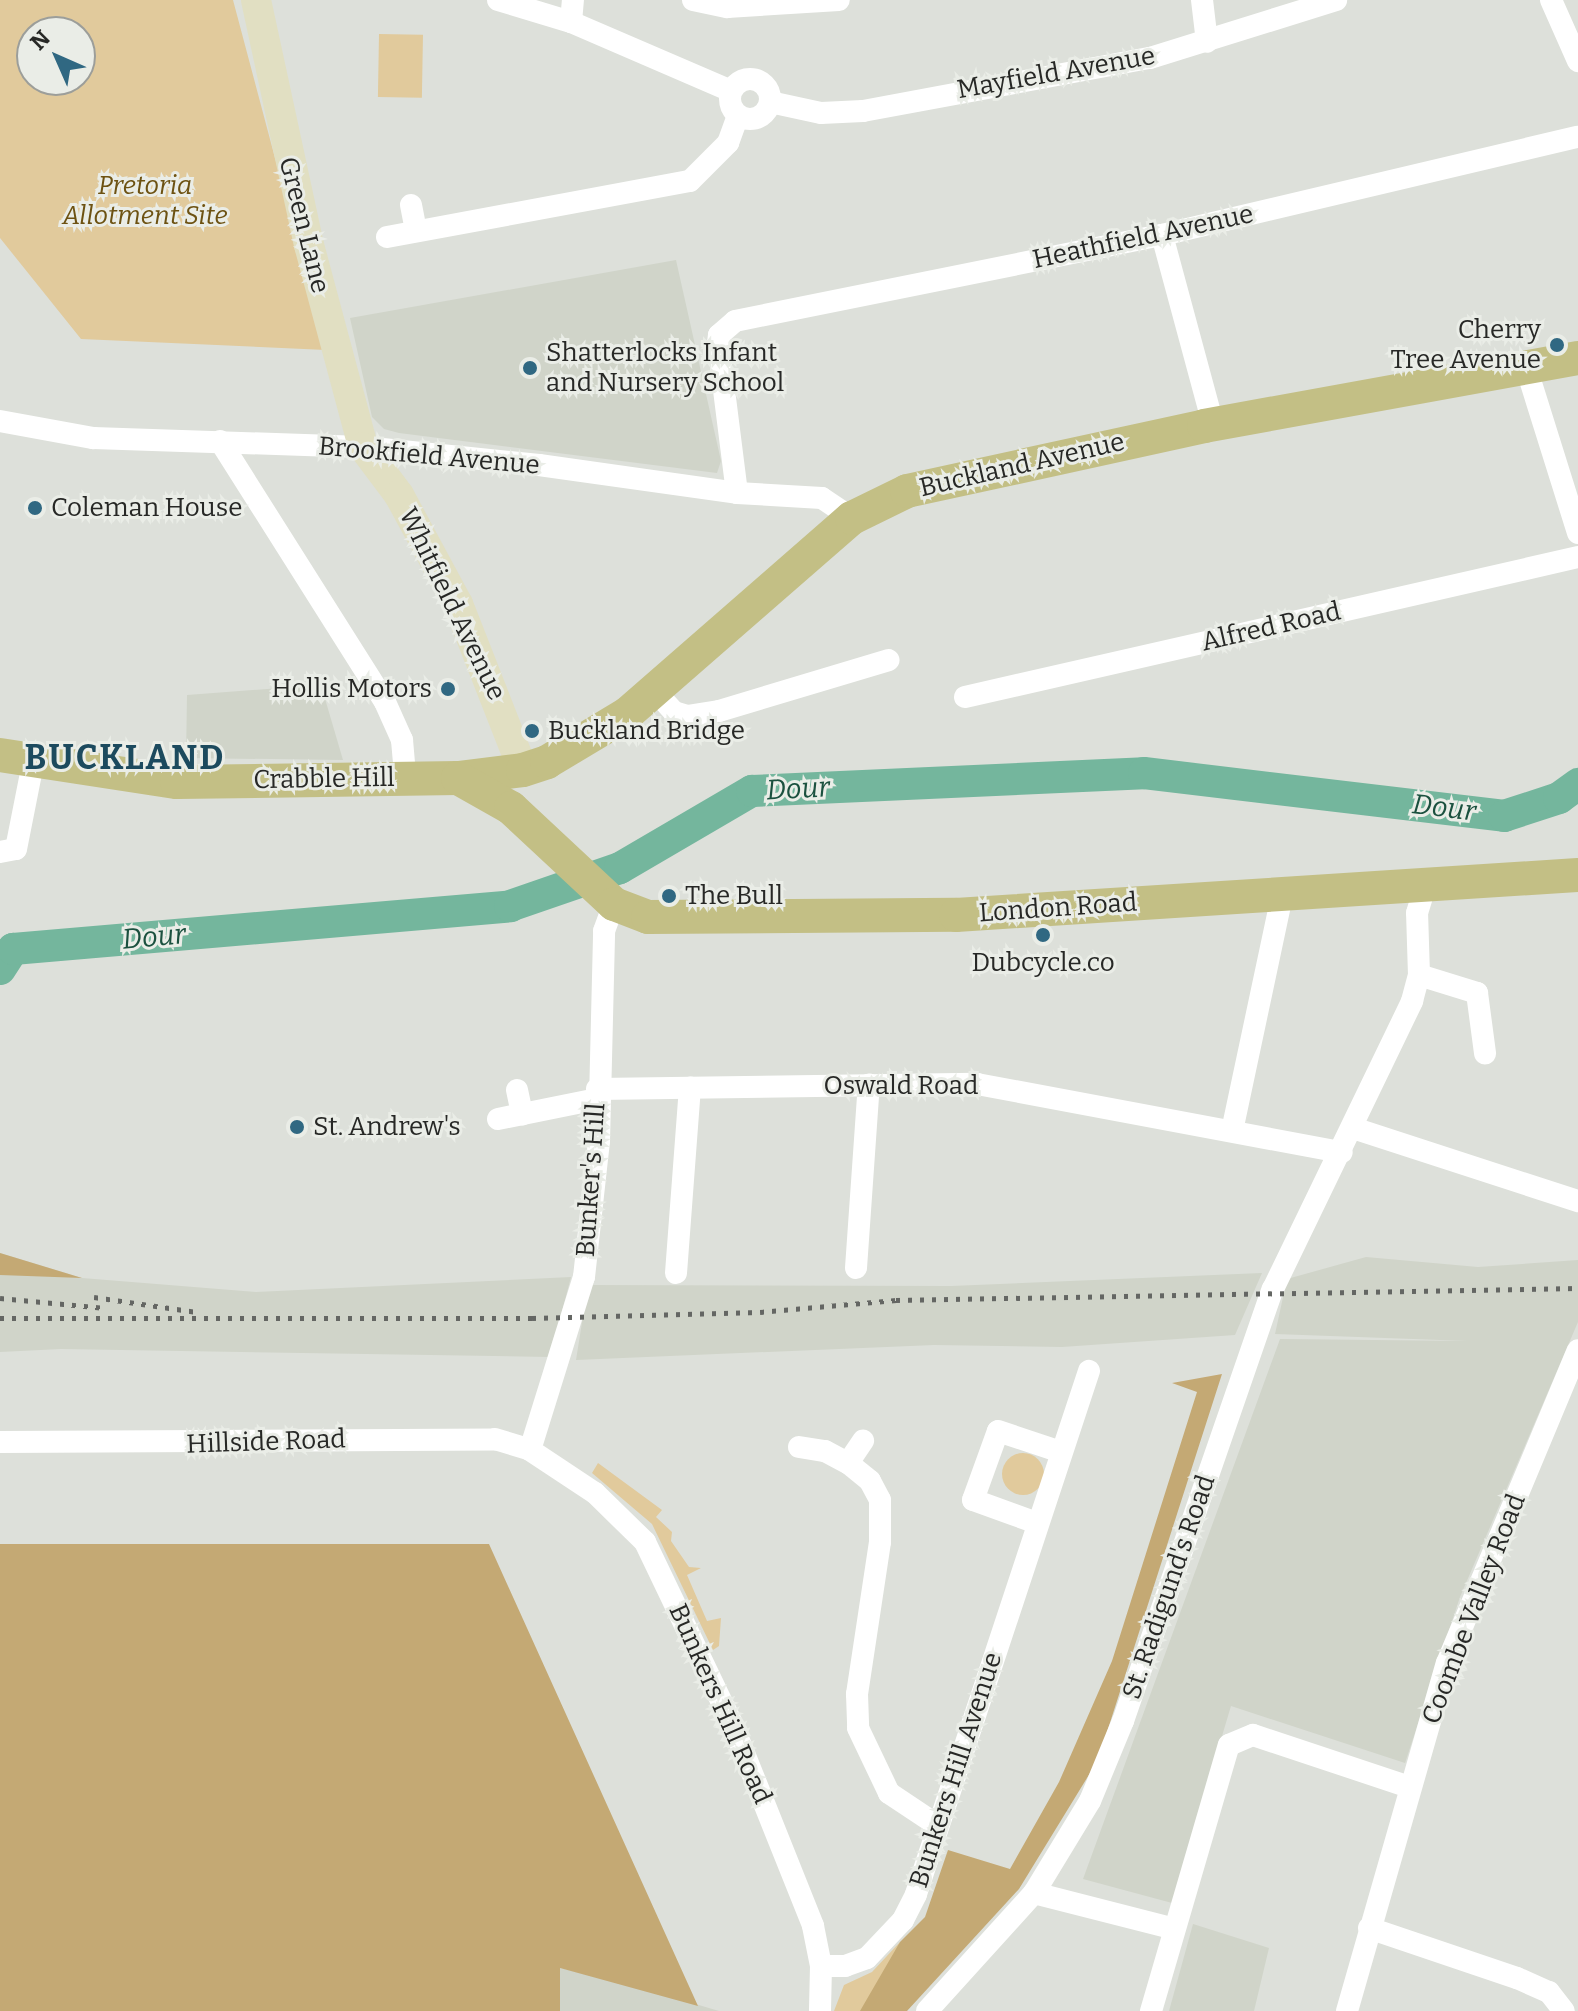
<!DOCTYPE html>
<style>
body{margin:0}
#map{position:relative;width:1578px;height:2011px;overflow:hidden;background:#dde0da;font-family:Bitter,serif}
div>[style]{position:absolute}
.built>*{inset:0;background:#d0d4c9}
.green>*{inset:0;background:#e1ca9c;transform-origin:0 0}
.round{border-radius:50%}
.forest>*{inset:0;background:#c4a974}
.river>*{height:32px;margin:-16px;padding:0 16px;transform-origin:16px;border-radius:16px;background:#74b69d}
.street>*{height:22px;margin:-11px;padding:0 11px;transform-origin:11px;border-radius:11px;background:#fff}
.street>.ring{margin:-11px;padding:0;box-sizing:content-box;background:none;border:22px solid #fff;border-radius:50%}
.secondary>*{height:30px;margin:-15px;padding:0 15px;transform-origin:15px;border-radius:15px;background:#e1dfc2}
.primary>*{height:34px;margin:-17px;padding:0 17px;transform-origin:17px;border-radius:17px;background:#c3bf85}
.rail>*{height:5px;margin-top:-2.5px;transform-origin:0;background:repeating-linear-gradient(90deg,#646663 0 4px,transparent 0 12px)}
.dots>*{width:22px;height:22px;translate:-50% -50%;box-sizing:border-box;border:4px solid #eaede7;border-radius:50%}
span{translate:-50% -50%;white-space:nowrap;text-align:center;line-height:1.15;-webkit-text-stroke:6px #eaede7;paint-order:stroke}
.street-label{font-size:26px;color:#272826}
.park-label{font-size:26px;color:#6d5212;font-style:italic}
.poi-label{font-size:26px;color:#272826}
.right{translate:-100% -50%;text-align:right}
.left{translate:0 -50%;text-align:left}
.water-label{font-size:28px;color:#1b513f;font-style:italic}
.district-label{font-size:34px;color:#1c4a5e;font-weight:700;letter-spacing:2px}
.north{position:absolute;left:16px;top:16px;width:80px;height:80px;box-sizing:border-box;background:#eaede7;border:2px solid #9c9e9a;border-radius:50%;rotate:315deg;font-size:22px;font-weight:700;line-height:32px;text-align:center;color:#272826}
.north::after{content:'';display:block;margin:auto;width:28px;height:36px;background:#306882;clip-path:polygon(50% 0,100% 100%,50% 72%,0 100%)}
</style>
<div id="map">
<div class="built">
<div style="clip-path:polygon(676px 260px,721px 461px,717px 473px,399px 433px,384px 429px,372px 417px,350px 318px)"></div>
<div style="clip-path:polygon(321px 685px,343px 760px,186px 758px,187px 695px)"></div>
<div style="clip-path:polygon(0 1253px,82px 1278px,256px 1292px,571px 1277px,550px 1357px,61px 1349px,0 1352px)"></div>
<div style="clip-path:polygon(1366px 1257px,1478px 1267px,1578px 1260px,1578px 1322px,1460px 1597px,1405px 1763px,1231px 1706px,1172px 1903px,1083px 1879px,1280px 1339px,1468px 1341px,1275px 1334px,1287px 1279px)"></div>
<div style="clip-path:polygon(1262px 1273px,1235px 1335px,1062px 1347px,934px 1345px,576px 1360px,588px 1285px,951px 1286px)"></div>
<div style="clip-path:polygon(1193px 1924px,1269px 1948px,1254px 2011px,1169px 2011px)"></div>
<div style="clip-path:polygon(560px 1968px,638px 1987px,719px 2011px,560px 2011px)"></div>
</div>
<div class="green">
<div style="clip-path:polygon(evenodd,0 0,233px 0,326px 350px,81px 339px,0 238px,0 0,32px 32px,80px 32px,80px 80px,32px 80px,32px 32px)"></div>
<div style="left:379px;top:34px;width:44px;height:63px;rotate:1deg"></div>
<div class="round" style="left:1002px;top:1453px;width:42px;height:42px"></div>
<div style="clip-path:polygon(598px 1463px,662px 1510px,656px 1517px,672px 1532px,671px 1541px,689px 1567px,701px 1568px,687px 1575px,707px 1621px,721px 1618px,719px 1646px,713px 1650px,652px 1524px,592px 1473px)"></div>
<div style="clip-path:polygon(900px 1942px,887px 1974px,862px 2011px,834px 2011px,844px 1985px,872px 1972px)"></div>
</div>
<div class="forest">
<div style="clip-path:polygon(0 1253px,82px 1278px,0 1275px)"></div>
<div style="clip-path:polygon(1222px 1374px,1098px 1760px,1019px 1889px,907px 2011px,860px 2011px,900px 1942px,925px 1917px,948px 1850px,1010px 1869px,1059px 1782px,1112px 1661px,1197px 1392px,1172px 1383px)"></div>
<div style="clip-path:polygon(0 1544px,489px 1544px,698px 2006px,560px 1968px,560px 2011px,0 2011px)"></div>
</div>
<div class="river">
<div style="left:0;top:969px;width:24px;rotate:-57deg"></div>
<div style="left:13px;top:949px;width:499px;rotate:-4.9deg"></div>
<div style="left:510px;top:906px;width:116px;rotate:-19.1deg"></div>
<div style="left:620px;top:868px;width:153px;rotate:-30.3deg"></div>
<div style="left:752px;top:791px;width:392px;rotate:-2.6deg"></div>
<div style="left:1144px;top:773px;width:363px;rotate:6.8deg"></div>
<div style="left:1504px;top:816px;width:58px;rotate:-18.1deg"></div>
<div style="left:1559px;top:798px;width:24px;rotate:-36deg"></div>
</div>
<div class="street">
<div style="left:498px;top:0;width:76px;rotate:16.8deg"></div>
<div style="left:571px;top:22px;width:174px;rotate:23.3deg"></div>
<div style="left:693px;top:0;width:35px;rotate:12deg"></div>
<div style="left:727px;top:7px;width:112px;rotate:-3.6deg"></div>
<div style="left:1202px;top:0;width:42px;rotate:83.2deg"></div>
<div style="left:1551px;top:0;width:67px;rotate:66.1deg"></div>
<div style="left:571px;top:22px;width:22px;rotate:-85deg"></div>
<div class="ring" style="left:730px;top:79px;width:18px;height:18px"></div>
<div style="left:770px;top:102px;width:52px;rotate:12.2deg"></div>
<div style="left:821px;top:113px;width:42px;rotate:-2.7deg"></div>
<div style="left:863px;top:111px;width:292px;rotate:-10.5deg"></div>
<div style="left:1150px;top:58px;width:195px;rotate:-17.3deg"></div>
<div style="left:411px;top:205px;width:26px;rotate:79deg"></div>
<div style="left:1162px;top:235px;width:196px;rotate:74.9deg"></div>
<div style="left:387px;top:237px;width:308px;rotate:-10.5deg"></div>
<div style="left:690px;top:181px;width:54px;rotate:-45deg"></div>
<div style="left:728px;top:143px;width:29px;rotate:-70deg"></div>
<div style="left:1526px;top:367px;width:174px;rotate:72.6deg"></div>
<div style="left:0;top:421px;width:95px;rotate:10.4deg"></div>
<div style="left:93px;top:438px;width:270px;rotate:1.9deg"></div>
<div style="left:363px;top:447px;width:177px;rotate:5.8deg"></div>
<div style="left:539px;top:465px;width:200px;rotate:8deg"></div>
<div style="left:737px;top:493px;width:85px;rotate:3.4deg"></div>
<div style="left:822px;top:498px;width:36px;rotate:34deg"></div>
<div style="left:220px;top:441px;width:309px;rotate:57.7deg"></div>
<div style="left:385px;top:702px;width:42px;rotate:65.9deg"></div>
<div style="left:402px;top:740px;width:37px;rotate:85deg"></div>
<div style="left:737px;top:493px;width:151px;rotate:-97.2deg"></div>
<div style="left:718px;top:343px;width:8px;rotate:-83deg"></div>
<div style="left:719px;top:335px;width:21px;rotate:-41deg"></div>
<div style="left:735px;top:321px;width:436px;rotate:-11.4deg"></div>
<div style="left:1162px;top:235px;width:427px;rotate:-13.3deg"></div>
<div style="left:656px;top:692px;width:27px;rotate:48deg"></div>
<div style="left:674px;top:712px;width:14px;rotate:17deg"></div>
<div style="left:687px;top:716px;width:32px;rotate:-9deg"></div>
<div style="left:719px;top:711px;width:177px;rotate:-16.7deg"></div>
<div style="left:965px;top:697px;width:629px;rotate:-12.86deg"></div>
<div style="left:0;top:852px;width:16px;rotate:-11deg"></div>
<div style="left:16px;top:849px;width:93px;rotate:-78.8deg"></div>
<div style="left:1419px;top:975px;width:61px;rotate:17.2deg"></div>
<div style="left:1477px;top:993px;width:61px;rotate:82.4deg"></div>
<div style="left:597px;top:1089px;width:380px;rotate:-0.8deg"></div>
<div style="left:977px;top:1084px;width:371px;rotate:10.6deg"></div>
<div style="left:517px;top:1090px;width:25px;rotate:78deg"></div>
<div style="left:498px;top:1119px;width:101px;rotate:-11.4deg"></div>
<div style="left:1353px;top:1128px;width:237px;rotate:18deg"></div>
<div style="left:1232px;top:1131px;width:244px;rotate:-78deg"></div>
<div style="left:856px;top:1268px;width:184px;rotate:-86deg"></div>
<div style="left:676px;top:1273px;width:186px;rotate:-85.7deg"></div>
<div style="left:0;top:1442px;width:495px;rotate:-0.3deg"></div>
<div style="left:495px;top:1439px;width:37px;rotate:17deg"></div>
<div style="left:530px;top:1450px;width:78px;rotate:33.5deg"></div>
<div style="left:595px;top:1493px;width:70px;rotate:44.4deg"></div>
<div style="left:645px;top:1542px;width:206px;rotate:64.4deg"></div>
<div style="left:734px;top:1728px;width:213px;rotate:68.2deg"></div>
<div style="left:813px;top:1926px;width:41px;rotate:78.7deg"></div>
<div style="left:821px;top:1966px;width:45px;rotate:91.3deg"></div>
<div style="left:799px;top:1447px;width:26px;rotate:9deg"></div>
<div style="left:825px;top:1451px;width:26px;rotate:28deg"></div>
<div style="left:848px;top:1463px;width:28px;rotate:39deg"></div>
<div style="left:870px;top:1481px;width:21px;rotate:62deg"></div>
<div style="left:880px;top:1500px;width:42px;rotate:90deg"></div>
<div style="left:880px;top:1542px;width:154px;rotate:98.6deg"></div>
<div style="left:857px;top:1694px;width:34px;rotate:88deg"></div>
<div style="left:858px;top:1728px;width:72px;rotate:64.5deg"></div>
<div style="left:889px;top:1793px;width:58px;rotate:33.7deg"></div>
<div style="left:530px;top:1450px;width:181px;rotate:-72.7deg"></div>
<div style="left:584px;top:1277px;width:137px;rotate:-83.7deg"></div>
<div style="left:599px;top:1141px;width:210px;rotate:-88.6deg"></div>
<div style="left:604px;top:931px;width:29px;rotate:-70deg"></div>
<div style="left:848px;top:1463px;width:27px;rotate:-56deg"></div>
<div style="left:1037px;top:1523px;width:68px;rotate:-160.2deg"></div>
<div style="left:973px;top:1500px;width:73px;rotate:-70.1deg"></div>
<div style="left:998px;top:1431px;width:66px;rotate:18.4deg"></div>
<div style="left:1034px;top:1893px;width:141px;rotate:14.3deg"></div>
<div style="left:1369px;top:1928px;width:156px;rotate:18.7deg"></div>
<div style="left:1517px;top:1978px;width:35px;rotate:24deg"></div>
<div style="left:1549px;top:1992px;width:24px;rotate:52deg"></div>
<div style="left:821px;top:1966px;width:24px"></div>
<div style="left:845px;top:1966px;width:23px;rotate:-20deg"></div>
<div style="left:867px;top:1958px;width:52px;rotate:-46.5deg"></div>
<div style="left:903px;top:1920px;width:29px;rotate:-63deg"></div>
<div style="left:916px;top:1894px;width:551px;rotate:-71.7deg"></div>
<div style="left:927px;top:2011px;width:159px;rotate:-47.8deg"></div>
<div style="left:1034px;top:1893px;width:108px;rotate:-58.7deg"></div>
<div style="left:1090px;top:1801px;width:87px;rotate:-67.6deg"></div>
<div style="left:1123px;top:1721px;width:457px;rotate:-70.9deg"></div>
<div style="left:1273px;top:1289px;width:320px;rotate:-64.2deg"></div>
<div style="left:1412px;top:1001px;width:27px;rotate:-75deg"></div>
<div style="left:1419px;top:975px;width:62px;rotate:-91.8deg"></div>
<div style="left:1417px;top:913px;width:27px;rotate:-73deg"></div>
<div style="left:1151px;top:2011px;width:277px;rotate:-73.7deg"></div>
<div style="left:1229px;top:1745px;width:26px;rotate:-23deg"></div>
<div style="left:1253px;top:1735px;width:164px;rotate:18.4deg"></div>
<div style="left:1347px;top:2011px;width:362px;rotate:-74deg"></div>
<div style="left:1447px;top:1663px;width:339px;rotate:-67.3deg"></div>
</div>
<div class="secondary">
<div style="left:256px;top:0;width:251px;rotate:77.8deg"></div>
<div style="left:309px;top:245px;width:209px;rotate:75deg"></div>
<div style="left:363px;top:447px;width:60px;rotate:53.1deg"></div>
<div style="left:399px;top:495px;width:124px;rotate:61.6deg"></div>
<div style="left:458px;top:604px;width:178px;rotate:68.6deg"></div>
</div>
<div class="primary">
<div style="left:0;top:755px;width:179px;rotate:8.7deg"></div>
<div style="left:177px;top:782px;width:281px;rotate:-0.8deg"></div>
<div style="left:458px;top:778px;width:65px;rotate:-7deg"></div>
<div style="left:523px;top:770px;width:25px;rotate:-18deg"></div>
<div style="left:547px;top:762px;width:93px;rotate:-31deg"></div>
<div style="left:627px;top:714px;width:298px;rotate:-41.1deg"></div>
<div style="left:852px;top:518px;width:61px;rotate:-26.1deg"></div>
<div style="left:907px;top:491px;width:304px;rotate:-12.3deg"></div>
<div style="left:1204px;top:426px;width:380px;rotate:-10.3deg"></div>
<div style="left:458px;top:778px;width:61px;rotate:29.5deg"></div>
<div style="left:511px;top:808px;width:141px;rotate:43deg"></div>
<div style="left:614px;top:904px;width:36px;rotate:21deg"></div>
<div style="left:648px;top:917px;width:308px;rotate:-0.4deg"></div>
<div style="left:956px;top:915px;width:623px;rotate:-3.68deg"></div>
</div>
<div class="rail">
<div style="left:94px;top:1297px;width:104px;rotate:8.3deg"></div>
<div style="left:0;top:1298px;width:106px;rotate:5.4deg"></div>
<div style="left:0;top:1318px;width:532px"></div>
<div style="left:532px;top:1318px;width:228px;rotate:-1.5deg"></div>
<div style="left:760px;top:1312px;width:137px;rotate:-5deg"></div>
<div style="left:896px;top:1300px;width:682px;rotate:-1.01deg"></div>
</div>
<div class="dots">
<div style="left:1557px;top:345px;background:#306882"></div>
<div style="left:530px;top:368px;background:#306882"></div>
<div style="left:35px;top:508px;background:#306882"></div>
<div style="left:448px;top:689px;background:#306882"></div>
<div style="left:532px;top:731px;background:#306882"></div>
<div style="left:669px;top:896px;background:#306882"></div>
<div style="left:1043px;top:935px;background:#306882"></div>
<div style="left:297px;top:1127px;background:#306882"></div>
</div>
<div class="street-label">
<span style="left:1056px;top:73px;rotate:-10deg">Mayfield Avenue</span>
<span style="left:304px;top:225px;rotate:76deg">Green Lane</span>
<span style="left:1143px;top:237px;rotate:-12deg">Heathfield Avenue</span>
<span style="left:429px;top:456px;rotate:5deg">Brookfield Avenue</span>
<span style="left:1022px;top:465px;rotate:-13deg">Buckland Avenue</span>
<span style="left:452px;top:604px;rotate:64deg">Whitfield Avenue</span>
<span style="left:1271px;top:627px;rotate:-13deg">Alfred Road</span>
<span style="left:324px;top:779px;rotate:-1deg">Crabble Hill</span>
<span style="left:1058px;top:908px;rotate:-4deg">London Road</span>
<span style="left:901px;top:1086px">Oswald Road</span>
<span style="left:591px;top:1180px;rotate:-86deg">Bunker's Hill</span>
<span style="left:266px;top:1442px;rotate:-2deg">Hillside Road</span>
<span style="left:1169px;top:1587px;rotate:-71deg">St. Radigund's Road</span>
<span style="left:1474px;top:1609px;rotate:-69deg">Coombe Valley Road</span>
<span style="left:720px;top:1704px;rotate:66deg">Bunkers Hill Road</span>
<span style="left:956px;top:1770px;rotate:-72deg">Bunkers Hill Avenue</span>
</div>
<div class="park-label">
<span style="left:145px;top:201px">Pretoria<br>Allotment Site</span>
</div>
<div class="poi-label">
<span class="right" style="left:1541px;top:345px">Cherry<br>Tree Avenue</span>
<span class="left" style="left:546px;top:368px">Shatterlocks Infant<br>and Nursery School</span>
<span class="left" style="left:51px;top:508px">Coleman House</span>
<span class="right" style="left:432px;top:689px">Hollis Motors</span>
<span class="left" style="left:548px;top:731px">Buckland Bridge</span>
<span class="left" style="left:685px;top:896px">The Bull</span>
<span style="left:1043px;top:963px">Dubcycle.co</span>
<span class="left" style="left:313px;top:1127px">St. Andrew's</span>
</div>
<div class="water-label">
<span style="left:798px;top:789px;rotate:-3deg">Dour</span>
<span style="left:1444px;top:808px;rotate:7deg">Dour</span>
<span style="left:154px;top:937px;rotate:-5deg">Dour</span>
</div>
<div class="district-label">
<span style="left:125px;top:758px">BUCKLAND</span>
</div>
<div class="north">N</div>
</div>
